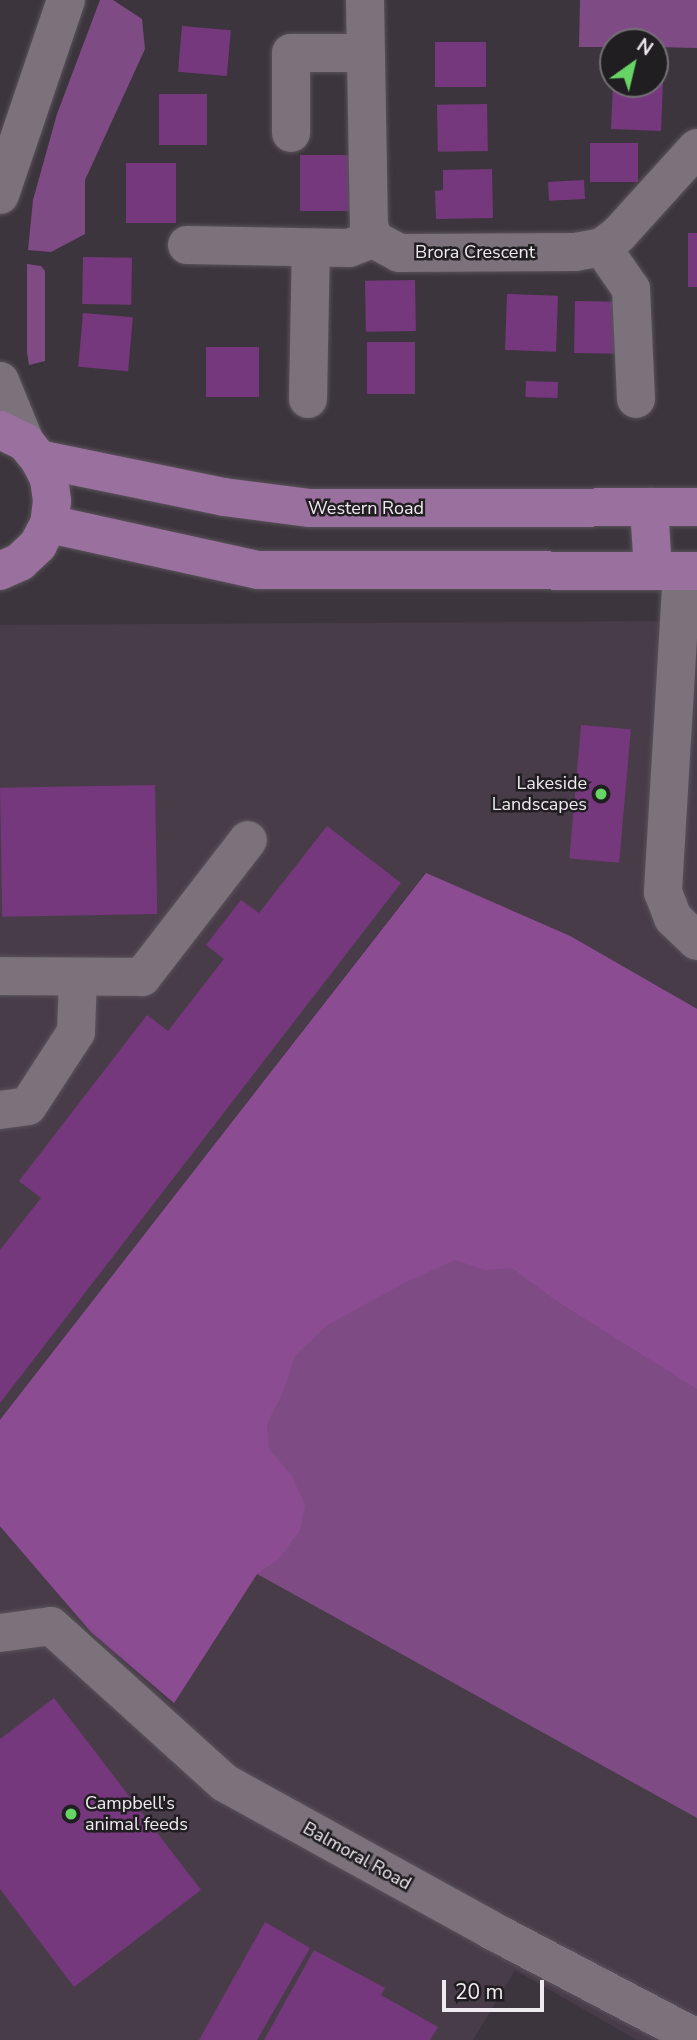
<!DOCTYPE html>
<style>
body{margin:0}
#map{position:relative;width:697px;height:2040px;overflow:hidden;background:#3d353d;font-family:"Nunito Sans",sans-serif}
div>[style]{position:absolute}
.built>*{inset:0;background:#483c49}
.green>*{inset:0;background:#7f4b85}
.forest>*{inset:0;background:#8b4c92}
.building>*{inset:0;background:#76387d;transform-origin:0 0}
.roads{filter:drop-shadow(0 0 2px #585259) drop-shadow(0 0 2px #585259)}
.minor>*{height:38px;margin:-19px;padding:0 19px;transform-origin:19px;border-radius:19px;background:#7b727b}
.major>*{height:38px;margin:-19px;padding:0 19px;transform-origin:19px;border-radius:19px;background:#9a719e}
.dots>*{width:19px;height:19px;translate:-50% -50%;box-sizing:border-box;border:4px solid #211e22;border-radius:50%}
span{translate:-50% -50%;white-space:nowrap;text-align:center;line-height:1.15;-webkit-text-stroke:5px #211e22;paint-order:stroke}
.street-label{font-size:18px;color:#efeaf0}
.poi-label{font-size:18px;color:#efeaf0}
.right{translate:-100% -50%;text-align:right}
.left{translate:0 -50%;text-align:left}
.north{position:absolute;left:599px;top:28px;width:70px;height:70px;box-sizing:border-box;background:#211e22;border:2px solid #737074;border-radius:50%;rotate:34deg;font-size:19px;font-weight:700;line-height:28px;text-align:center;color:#efeaf0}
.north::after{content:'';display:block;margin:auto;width:24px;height:32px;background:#67d466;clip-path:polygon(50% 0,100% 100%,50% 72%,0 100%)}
.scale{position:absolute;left:442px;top:1980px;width:102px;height:32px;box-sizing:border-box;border:4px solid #efeaf0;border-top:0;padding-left:9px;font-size:21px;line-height:24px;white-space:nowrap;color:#efeaf0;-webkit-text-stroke:5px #211e22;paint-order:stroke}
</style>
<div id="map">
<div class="built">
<div style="clip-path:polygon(697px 621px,697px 1009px,570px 936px,425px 873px,0 1420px,0 625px)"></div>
<div style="clip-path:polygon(0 1526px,91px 1632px,173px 1703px,257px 1574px,697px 1818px,697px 2040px,637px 2040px,515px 1970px,473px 2040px,0 2040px)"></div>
</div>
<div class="green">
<div style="clip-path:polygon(100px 0,113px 0,142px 19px,145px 49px,85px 180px,85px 234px,51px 252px,28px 250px,33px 200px,57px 114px)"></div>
<div style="clip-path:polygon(580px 0,697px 0,697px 48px,655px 47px,655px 42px,613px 42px,613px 47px,579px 47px)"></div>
<div style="clip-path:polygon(27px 264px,41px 266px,45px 271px,45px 361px,29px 365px,27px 352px)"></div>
<div style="clip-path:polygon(426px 873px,570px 936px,697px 1009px,697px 1818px,257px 1574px,174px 1703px,91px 1632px,0 1526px,0 1420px)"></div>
</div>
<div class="forest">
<div style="clip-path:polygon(426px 873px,570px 936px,697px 1009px,697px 1389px,555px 1300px,512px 1268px,485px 1270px,455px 1260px,404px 1283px,326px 1326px,295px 1356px,282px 1395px,267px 1423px,269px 1449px,292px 1476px,305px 1505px,300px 1530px,279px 1559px,257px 1574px,174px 1703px,91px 1632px,0 1526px,0 1420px)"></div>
</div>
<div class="building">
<div style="left:182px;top:26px;width:49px;height:46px;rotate:5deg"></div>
<div style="left:435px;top:42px;width:51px;height:45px"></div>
<div style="clip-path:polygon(655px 52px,664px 53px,661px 131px,611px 129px,613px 84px,655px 84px)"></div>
<div style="left:159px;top:94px;width:48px;height:51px"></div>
<div style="left:487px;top:104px;width:47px;height:50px;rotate:89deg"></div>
<div style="left:590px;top:143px;width:48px;height:39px"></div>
<div style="left:300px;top:155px;width:50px;height:56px"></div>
<div style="left:126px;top:163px;width:50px;height:60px"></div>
<div style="clip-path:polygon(492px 169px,493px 218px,436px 219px,435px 191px,443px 190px,443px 170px)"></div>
<div style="left:584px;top:180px;width:19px;height:36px;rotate:87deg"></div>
<div style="left:688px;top:233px;width:9px;height:54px"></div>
<div style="left:83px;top:257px;width:49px;height:47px;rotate:1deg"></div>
<div style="left:415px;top:280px;width:51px;height:50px;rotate:89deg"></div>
<div style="left:507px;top:294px;width:51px;height:56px;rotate:2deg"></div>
<div style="left:575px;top:301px;width:48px;height:52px;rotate:1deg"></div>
<div style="left:83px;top:313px;width:50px;height:54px;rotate:5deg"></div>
<div style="left:367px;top:342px;width:48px;height:52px"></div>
<div style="left:206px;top:347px;width:53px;height:50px"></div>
<div style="left:526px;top:381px;width:32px;height:16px;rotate:2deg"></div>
<div style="left:581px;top:725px;width:50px;height:134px;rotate:5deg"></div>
<div style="left:155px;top:785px;width:129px;height:155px;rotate:89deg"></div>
<div style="clip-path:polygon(327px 826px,401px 883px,0 1403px,0 1250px,41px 1198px,19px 1181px,147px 1015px,168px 1031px,224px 959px,206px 945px,241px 900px,259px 913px)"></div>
<div style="clip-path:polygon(54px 1698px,201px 1890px,74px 1987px,0 1889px,0 1739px)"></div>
<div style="clip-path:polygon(265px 1922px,310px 1948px,257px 2040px,199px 2040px)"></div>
<div style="clip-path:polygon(314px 1950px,385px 1988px,381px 1995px,438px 2027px,430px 2040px,264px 2040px)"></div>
</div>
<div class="roads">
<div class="minor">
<div style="left:365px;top:0;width:225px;rotate:89deg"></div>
<div style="left:369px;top:225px;width:15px;rotate:74deg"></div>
<div style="left:291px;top:133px;width:80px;rotate:-90deg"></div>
<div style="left:291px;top:53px;width:75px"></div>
<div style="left:0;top:195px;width:206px;rotate:-71.3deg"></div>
<div style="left:187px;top:245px;width:162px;rotate:1.1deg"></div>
<div style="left:349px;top:248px;width:26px;rotate:-21deg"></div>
<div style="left:373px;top:239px;width:30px;rotate:28deg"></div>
<div style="left:399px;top:253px;width:176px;rotate:-0.3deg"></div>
<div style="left:575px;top:252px;width:27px;rotate:-10deg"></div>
<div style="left:602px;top:247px;width:21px;rotate:-37deg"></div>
<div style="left:619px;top:234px;width:116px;rotate:-47.8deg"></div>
<div style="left:602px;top:247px;width:51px;rotate:55.4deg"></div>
<div style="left:631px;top:289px;width:110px;rotate:87.4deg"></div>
<div style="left:0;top:381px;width:66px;rotate:67.7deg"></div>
<div style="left:308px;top:399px;width:151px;rotate:-88.9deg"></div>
<div style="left:682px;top:571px;width:322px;rotate:93.4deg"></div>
<div style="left:663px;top:892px;width:28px;rotate:69deg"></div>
<div style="left:673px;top:918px;width:33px;rotate:44deg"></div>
<div style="left:0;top:976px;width:142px;rotate:0.4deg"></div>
<div style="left:142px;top:977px;width:173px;rotate:-52.3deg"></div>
<div style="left:0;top:1110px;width:28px;rotate:-8deg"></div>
<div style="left:28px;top:1106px;width:88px;rotate:-57deg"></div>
<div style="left:76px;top:1032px;width:55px;rotate:-87.9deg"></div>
<div style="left:0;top:1633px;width:51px;rotate:-7.8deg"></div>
<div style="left:51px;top:1626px;width:234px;rotate:42.1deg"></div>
<div style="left:225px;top:1783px;width:302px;rotate:28.9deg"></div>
<div style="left:489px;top:1929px;width:235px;rotate:27.7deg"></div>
</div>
<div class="major">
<div style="left:0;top:430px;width:28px;rotate:26deg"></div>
<div style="left:25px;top:442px;width:22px;rotate:51deg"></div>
<div style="left:39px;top:459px;width:22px;rotate:63deg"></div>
<div style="left:49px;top:479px;width:22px;rotate:82deg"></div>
<div style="left:52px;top:501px;width:23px;rotate:97deg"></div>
<div style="left:49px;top:524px;width:24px;rotate:118deg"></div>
<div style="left:38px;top:545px;width:25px;rotate:137deg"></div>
<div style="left:20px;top:562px;width:22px;rotate:156deg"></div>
<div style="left:39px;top:459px;width:189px;rotate:11.6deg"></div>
<div style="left:224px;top:497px;width:87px;rotate:7.3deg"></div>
<div style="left:310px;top:508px;width:387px;rotate:-0.1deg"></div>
<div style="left:649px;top:507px;width:64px;rotate:86.4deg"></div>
<div style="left:49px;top:524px;width:214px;rotate:12.4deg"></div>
<div style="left:258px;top:570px;width:439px;rotate:0.1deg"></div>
</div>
</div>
<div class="dots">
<div style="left:601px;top:794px;background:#67d466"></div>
<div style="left:71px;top:1814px;background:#67d466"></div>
</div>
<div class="street-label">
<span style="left:475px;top:252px">Brora Crescent</span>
<span style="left:366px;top:508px">Western Road</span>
<span style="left:357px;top:1856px;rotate:29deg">Balmoral Road</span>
</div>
<div class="poi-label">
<span class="right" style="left:587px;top:794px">Lakeside<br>Landscapes</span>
<span class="left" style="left:85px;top:1814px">Campbell's<br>animal feeds</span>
</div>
<div class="north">N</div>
<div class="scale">20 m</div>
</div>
